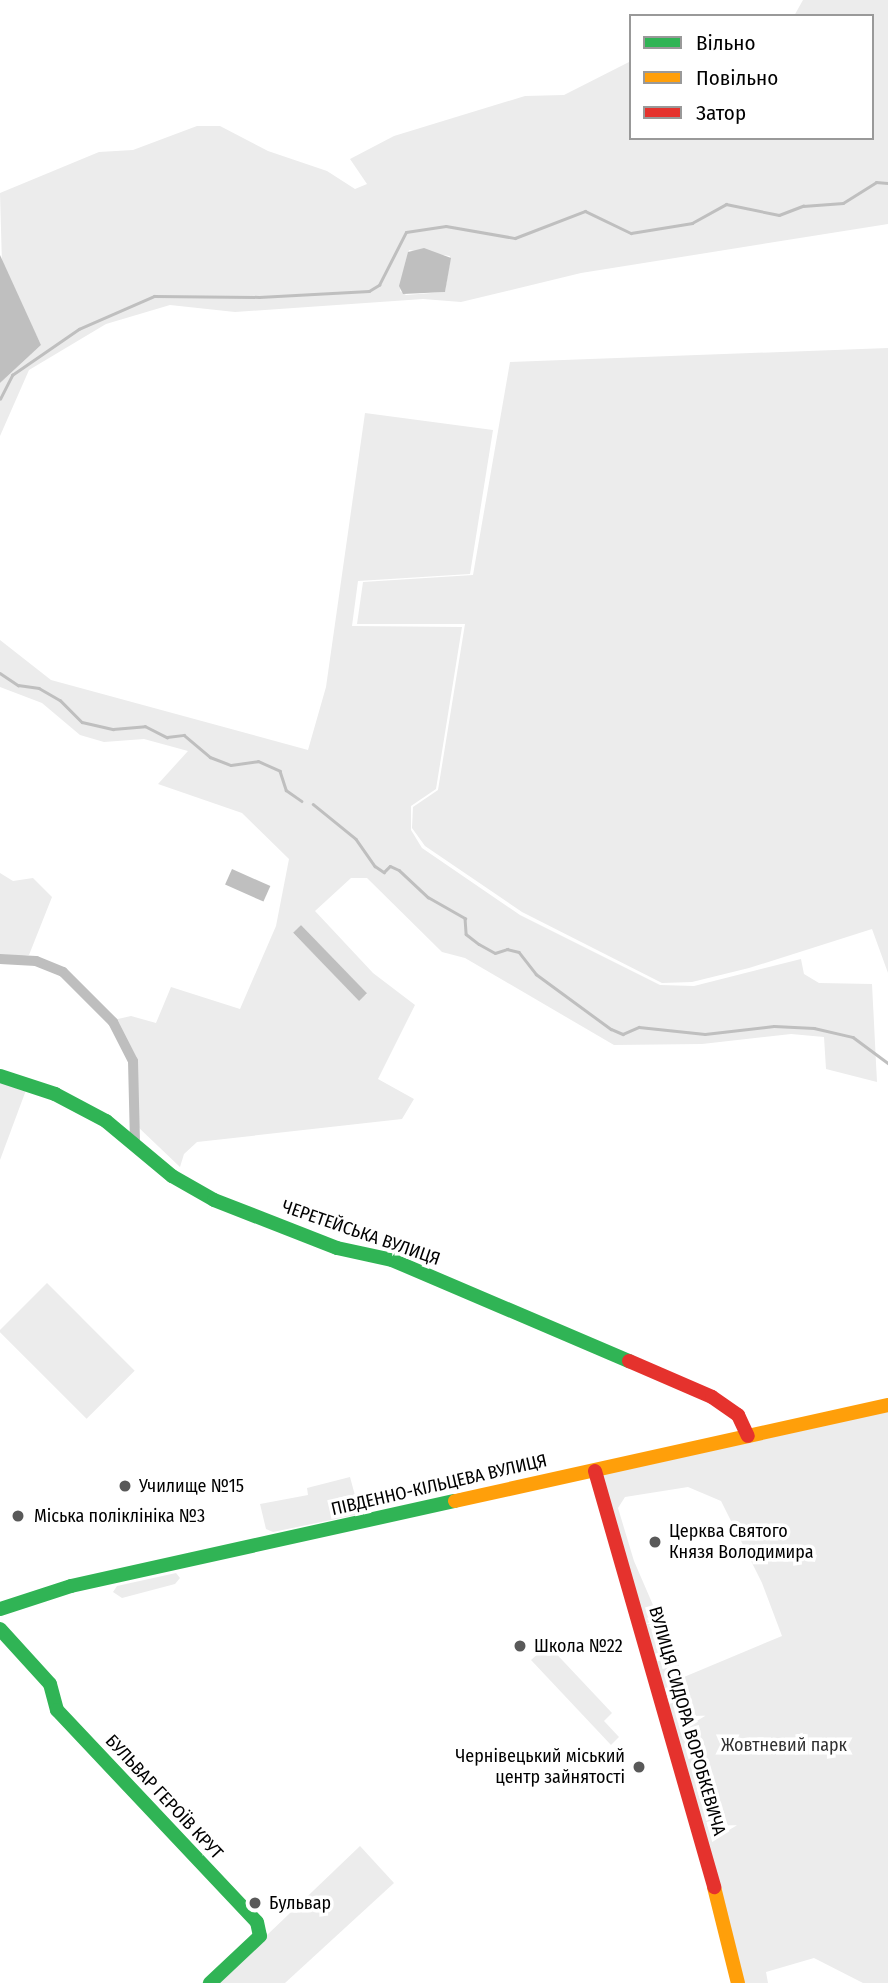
<!DOCTYPE html>
<meta charset="utf-8">
<style>
body{margin:0}
#map{position:relative;width:888px;height:1983px;overflow:hidden;background:#fff;font-family:"Fira Sans Condensed",sans-serif}
div>[style]{position:absolute}
.green>*{inset:0;background:#ececec;transform-origin:0 0}
.water>*{inset:0;background:#bfbfbf;transform-origin:0 0}
.stream>*{height:2.5px;margin:-1.25px;padding:0 1.25px;transform-origin:1.25px;border-radius:1.25px;background:#bfbfbf}
.street>*{height:10px;margin:-5px;padding:0 5px;transform-origin:5px;border-radius:5px;background:#bebebe}
.fast>*{height:14px;margin:-7px;padding:0 7px;transform-origin:7px;border-radius:7px;background:#30b455}
.slow>*{height:14px;margin:-7px;padding:0 7px;transform-origin:7px;border-radius:7px;background:#ff9f0a}
.jam>*{height:14px;margin:-7px;padding:0 7px;transform-origin:7px;border-radius:7px;background:#e5322d}
.dots>*{width:19px;height:19px;translate:-50% -50%;box-sizing:border-box;border:4px solid #fff;border-radius:50%}
span{translate:-50% -50%;white-space:nowrap;text-align:center;line-height:1.15;-webkit-text-stroke:7px #fff;paint-order:stroke}
.street-label{font-size:18px;color:#000}
.poi-label{font-size:18px;color:#000}
.left{translate:0 -50%;text-align:left}
.right{translate:-100% -50%;text-align:right}
.park-label{font-size:18px;color:#333}
.legend{position:absolute;left:629px;top:14px;width:245px;height:126px;box-sizing:border-box;background:#fff;border:2px solid #999;margin:0;padding:9px 12px;list-style:none;font-size:21px;color:#000}
.legend li{display:flex;align-items:center;gap:14px;height:35px}
.legend b{width:35px;border:2px solid #999}
</style>
<div id="map">
<div class="green">
<div style="clip-path:polygon(evenodd,803px 0,888px 0,888px 224px,581px 273px,461px 302px,423px 299px,235px 312px,170px 305px,106px 324px,29px 370px,0 436px,0 383px,41px 345px,2px 265px,0 193px,99px 152px,133px 150px,197px 126px,220px 126px,268px 151px,327px 171px,355px 189px,367px 184px,350px 159px,394px 136px,525px 96px,564px 95px,631px 61px,631px 138px,872px 138px,872px 16px,794px 16px,803px 0,409px 250px,450px 256px,445px 292px,406px 295px,400px 291px,409px 250px)"></div>
<div style="clip-path:polygon(888px 348px,888px 973px,872px 929px,749px 968px,692px 982px,662px 983px,522px 912px,425px 846px,412px 828px,413px 807px,438px 790px,465px 624px,357px 624px,363px 582px,473px 575px,510px 362px)"></div>
<div style="clip-path:polygon(evenodd,365px 413px,493px 430px,470px 574px,358px 581px,352px 626px,462px 627px,436px 789px,411px 806px,411px 830px,422px 848px,520px 915px,660px 985px,694px 986px,801px 959px,804px 974px,819px 983px,872px 984px,877px 1082px,826px 1069px,824px 1037px,791px 1034px,702px 1044px,614px 1045px,465px 958px,442px 952px,367px 878px,351px 878px,315px 911px,373px 973px,415px 1005px,378px 1079px,414px 1099px,402px 1119px,197px 1142px,184px 1154px,180px 1167px,137px 1126px,134px 1066px,109px 1021px,131px 1016px,156px 1023px,171px 987px,240px 1009px,276px 926px,289px 859px,242px 813px,158px 784px,188px 751px,144px 739px,104px 742px,80px 735px,42px 703px,0 687px,0 640px,51px 680px,308px 750px,326px 687px,365px 413px,301px 925px,367px 994px,359px 1000px,293px 933px,301px 925px)"></div>
<div style="clip-path:polygon(0 873px,13px 881px,33px 878px,52px 897px,29px 955px,0 959px)"></div>
<div style="clip-path:polygon(0 1074px,29px 1082px,0 1160px)"></div>
<div style="left:47px;top:1283px;width:124px;height:68px;rotate:45deg"></div>
<div style="clip-path:polygon(evenodd,888px 1405px,888px 1983px,863px 1983px,814px 1958px,766px 1972px,768px 1983px,738px 1983px,596px 1471px,888px 1405px,688px 1487px,721px 1501px,762px 1583px,782px 1636px,684px 1677px,634px 1561px,618px 1508px,625px 1497px,688px 1487px)"></div>
<div style="clip-path:polygon(350px 1477px,360px 1514px,273px 1532px,266px 1529px,260px 1504px,308px 1495px,307px 1488px)"></div>
<div style="clip-path:polygon(176px 1573px,180px 1578px,175px 1584px,122px 1598px,113px 1592px,117px 1586px)"></div>
<div style="clip-path:polygon(548px 1645px,612px 1713px,604px 1721px,619px 1737px,611px 1745px,531px 1660px)"></div>
<div style="clip-path:polygon(360px 1846px,394px 1883px,285px 1983px,217px 1983px)"></div>
</div>
<div class="water">
<div style="clip-path:polygon(424px 248px,451px 258px,445px 292px,403px 294px,399px 286px,408px 252px)"></div>
<div style="clip-path:polygon(0 255px,41px 345px,0 383px)"></div>
<div style="left:232px;top:869px;width:42px;height:17px;rotate:24deg"></div>
<div style="left:301px;top:925px;width:95px;height:11px;rotate:46deg"></div>
</div>
<div class="stream">
<div style="left:0;top:399px;width:27px;rotate:-63deg"></div>
<div style="left:12px;top:375px;width:81px;rotate:-34.5deg"></div>
<div style="left:79px;top:329px;width:82px;rotate:-23.7deg"></div>
<div style="left:154px;top:296px;width:105px;rotate:0.5deg"></div>
<div style="left:259px;top:297px;width:110px;rotate:-3.1deg"></div>
<div style="left:369px;top:291px;width:12px;rotate:-31deg"></div>
<div style="left:379px;top:285px;width:59px;rotate:-63deg"></div>
<div style="left:406px;top:232px;width:40px;rotate:-8.5deg"></div>
<div style="left:446px;top:226px;width:70px;rotate:9.9deg"></div>
<div style="left:515px;top:238px;width:75px;rotate:-21.1deg"></div>
<div style="left:585px;top:211px;width:51px;rotate:25.6deg"></div>
<div style="left:631px;top:233px;width:62px;rotate:-9.3deg"></div>
<div style="left:692px;top:223px;width:39px;rotate:-29deg"></div>
<div style="left:726px;top:204px;width:54px;rotate:11.7deg"></div>
<div style="left:779px;top:215px;width:26px;rotate:-21deg"></div>
<div style="left:803px;top:206px;width:40px;rotate:-4.3deg"></div>
<div style="left:843px;top:203px;width:39px;rotate:-32deg"></div>
<div style="left:876px;top:182px;width:12px;rotate:5deg"></div>
<div style="left:0;top:673px;width:22px;rotate:34deg"></div>
<div style="left:18px;top:685px;width:21px;rotate:8deg"></div>
<div style="left:39px;top:688px;width:24px;rotate:30deg"></div>
<div style="left:60px;top:700px;width:31px;rotate:45deg"></div>
<div style="left:82px;top:722px;width:32px;rotate:13deg"></div>
<div style="left:113px;top:729px;width:32px;rotate:-5deg"></div>
<div style="left:145px;top:726px;width:25px;rotate:27deg"></div>
<div style="left:167px;top:737px;width:17px;rotate:-7deg"></div>
<div style="left:184px;top:735px;width:34px;rotate:40deg"></div>
<div style="left:210px;top:757px;width:22px;rotate:21deg"></div>
<div style="left:231px;top:765px;width:27px;rotate:-8deg"></div>
<div style="left:258px;top:761px;width:24px;rotate:24deg"></div>
<div style="left:280px;top:771px;width:20px;rotate:72deg"></div>
<div style="left:286px;top:790px;width:19px;rotate:35deg"></div>
<div style="left:313px;top:804px;width:55px;rotate:39.1deg"></div>
<div style="left:356px;top:839px;width:33px;rotate:55deg"></div>
<div style="left:375px;top:866px;width:11px;rotate:34deg"></div>
<div style="left:384px;top:872px;width:8px;rotate:-45deg"></div>
<div style="left:390px;top:866px;width:10px;rotate:24deg"></div>
<div style="left:399px;top:870px;width:40px;rotate:43deg"></div>
<div style="left:428px;top:897px;width:43px;rotate:29.6deg"></div>
<div style="left:465px;top:918px;width:16px;rotate:86deg"></div>
<div style="left:466px;top:934px;width:16px;rotate:38deg"></div>
<div style="left:479px;top:944px;width:18px;rotate:29deg"></div>
<div style="left:495px;top:953px;width:13px;rotate:-18deg"></div>
<div style="left:507px;top:949px;width:12px;rotate:14deg"></div>
<div style="left:519px;top:952px;width:28px;rotate:52deg"></div>
<div style="left:536px;top:974px;width:93px;rotate:36.3deg"></div>
<div style="left:611px;top:1029px;width:13px;rotate:23deg"></div>
<div style="left:623px;top:1034px;width:17px;rotate:-24deg"></div>
<div style="left:639px;top:1027px;width:66px;rotate:6.1deg"></div>
<div style="left:705px;top:1034px;width:69px;rotate:-6.6deg"></div>
<div style="left:774px;top:1026px;width:40px;rotate:2.9deg"></div>
<div style="left:814px;top:1028px;width:40px;rotate:13deg"></div>
<div style="left:853px;top:1037px;width:44px;rotate:36.6deg"></div>
</div>
<div class="street">
<div style="left:0;top:959px;width:36px;rotate:3deg"></div>
<div style="left:36px;top:961px;width:29px;rotate:22deg"></div>
<div style="left:63px;top:972px;width:71px;rotate:45deg"></div>
<div style="left:113px;top:1022px;width:44px;rotate:62.9deg"></div>
<div style="left:133px;top:1061px;width:81px;rotate:88.6deg"></div>
</div>
<div class="fast">
<div style="left:0;top:1076px;width:58px;rotate:18.1deg"></div>
<div style="left:55px;top:1094px;width:58px;rotate:27.9deg"></div>
<div style="left:106px;top:1121px;width:86px;rotate:39.8deg"></div>
<div style="left:172px;top:1176px;width:48px;rotate:29.7deg"></div>
<div style="left:214px;top:1200px;width:132px;rotate:21.3deg"></div>
<div style="left:337px;top:1248px;width:56px;rotate:12.3deg"></div>
<div style="left:392px;top:1260px;width:258px;rotate:23.1deg"></div>
<div style="left:0;top:1609px;width:75px;rotate:-17.9deg"></div>
<div style="left:71px;top:1586px;width:393px;rotate:-12.5deg"></div>
<div style="left:0;top:1629px;width:74px;rotate:47.7deg"></div>
<div style="left:50px;top:1684px;width:27px;rotate:75deg"></div>
<div style="left:57px;top:1710px;width:291px;rotate:46.7deg"></div>
<div style="left:257px;top:1922px;width:14px;rotate:78deg"></div>
<div style="left:260px;top:1936px;width:69px;rotate:136.8deg"></div>
</div>
<div class="slow">
<div style="left:455px;top:1501px;width:444px;rotate:-12.5deg"></div>
<div style="left:714px;top:1887px;width:99px;rotate:76deg"></div>
</div>
<div class="jam">
<div style="left:629px;top:1361px;width:90px;rotate:23.4deg"></div>
<div style="left:712px;top:1397px;width:32px;rotate:35deg"></div>
<div style="left:738px;top:1415px;width:23px;rotate:65deg"></div>
<div style="left:595px;top:1471px;width:433px;rotate:74deg"></div>
</div>
<div class="dots">
<div style="left:125px;top:1486px;background:#595959"></div>
<div style="left:18px;top:1516px;background:#595959"></div>
<div style="left:655px;top:1542px;background:#595959"></div>
<div style="left:520px;top:1646px;background:#595959"></div>
<div style="left:639px;top:1767px;background:#595959"></div>
<div style="left:255px;top:1903px;background:#595959"></div>
</div>
<div class="street-label">
<span style="left:361px;top:1233px;rotate:19deg">ЧЕРЕТЕЙСЬКА ВУЛИЦЯ</span>
<span style="left:439px;top:1485px;rotate:-13deg">ПІВДЕННО-КІЛЬЦЕВА ВУЛИЦЯ</span>
<span style="left:687px;top:1721px;rotate:74deg">ВУЛИЦЯ СИДОРА ВОРОБКЕВИЧА</span>
<span style="left:164px;top:1797px;rotate:47deg">БУЛЬВАР ГЕРОЇВ КРУТ</span>
</div>
<div class="poi-label">
<span class="left" style="left:139px;top:1486px">Училище №15</span>
<span class="left" style="left:34px;top:1516px">Міська поліклініка №3</span>
<span class="left" style="left:669px;top:1542px">Церква Святого<br>Князя Володимира</span>
<span class="left" style="left:534px;top:1646px">Школа №22</span>
<span class="right" style="left:625px;top:1767px">Чернівецький міський<br>центр зайнятості</span>
<span class="left" style="left:269px;top:1903px">Бульвар</span>
</div>
<div class="park-label">
<span style="left:784px;top:1745px">Жовтневий парк</span>
</div>
<ul class="legend">
<li><b style="height:9px;background:#30b455"></b>Вільно</li>
<li><b style="height:9px;background:#ff9f0a"></b>Повільно</li>
<li><b style="height:9px;background:#e5322d"></b>Затор</li>
</ul>
</div>
